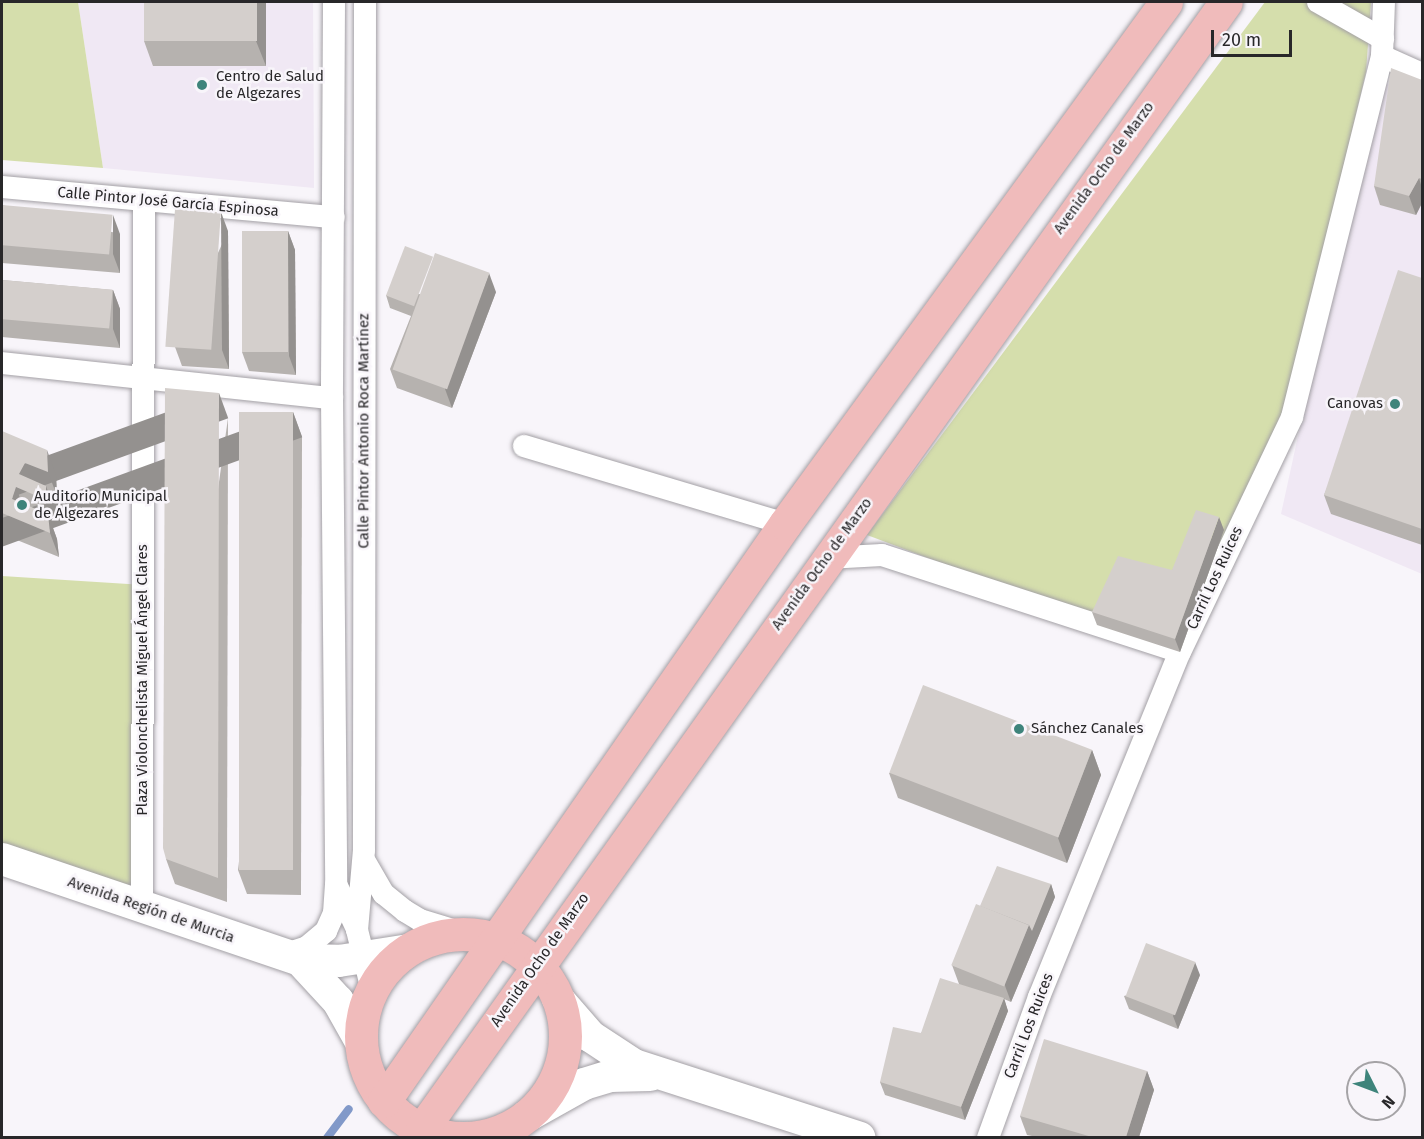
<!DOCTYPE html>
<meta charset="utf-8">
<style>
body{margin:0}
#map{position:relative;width:1424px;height:1139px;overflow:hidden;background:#f8f5fa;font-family:"Fira Sans",sans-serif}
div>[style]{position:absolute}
.built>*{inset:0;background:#f0e8f4}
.green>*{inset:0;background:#d5deac}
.stream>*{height:8px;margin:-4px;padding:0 4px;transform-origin:4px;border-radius:4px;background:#8299c9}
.roads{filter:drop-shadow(0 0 2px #a3a0a5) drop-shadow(0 0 2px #a3a0a5)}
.street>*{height:22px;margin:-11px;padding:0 11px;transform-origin:11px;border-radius:11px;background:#fff}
.secondary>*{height:32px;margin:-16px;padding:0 16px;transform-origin:16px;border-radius:16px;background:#fff}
.primary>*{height:33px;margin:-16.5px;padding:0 16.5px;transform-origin:16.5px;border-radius:16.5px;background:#f0bbbb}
.primary>.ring{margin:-16.5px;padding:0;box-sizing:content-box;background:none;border:33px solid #f0bbbb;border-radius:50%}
.wall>*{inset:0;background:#b6b2af}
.shaded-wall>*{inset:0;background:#94918f;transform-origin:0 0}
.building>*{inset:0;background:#d4cfcc;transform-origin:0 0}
.dots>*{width:16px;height:16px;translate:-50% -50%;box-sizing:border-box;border:3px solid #f8f5fa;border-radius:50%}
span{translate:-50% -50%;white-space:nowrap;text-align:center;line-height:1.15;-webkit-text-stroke:5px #f8f5fa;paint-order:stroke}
.poi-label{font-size:15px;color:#282729}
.left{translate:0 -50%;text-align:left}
.right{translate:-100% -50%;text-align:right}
.street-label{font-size:15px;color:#282729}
.frame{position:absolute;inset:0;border:3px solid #282729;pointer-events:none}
.north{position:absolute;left:1346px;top:1061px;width:60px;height:60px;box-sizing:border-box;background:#f8f5fa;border:2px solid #a5a3a6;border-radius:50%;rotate:132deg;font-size:16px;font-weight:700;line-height:24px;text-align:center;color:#282729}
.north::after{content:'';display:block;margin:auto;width:21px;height:27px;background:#3e847b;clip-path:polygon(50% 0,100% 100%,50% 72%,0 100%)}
.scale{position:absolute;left:1211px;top:30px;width:81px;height:27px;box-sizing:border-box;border:3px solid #282729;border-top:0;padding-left:8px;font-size:18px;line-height:21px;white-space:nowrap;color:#282729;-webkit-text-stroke:4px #f8f5fa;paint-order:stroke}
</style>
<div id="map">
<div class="built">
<div style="clip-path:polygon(78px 2px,313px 2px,314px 188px,103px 168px)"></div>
<div style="clip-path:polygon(1376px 79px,1422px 97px,1422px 574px,1281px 514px)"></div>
</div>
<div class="green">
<div style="clip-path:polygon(2px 2px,78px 2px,103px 168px,2px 160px)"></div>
<div style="clip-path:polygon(1265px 2px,1371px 2px,1366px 72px,1276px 451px,1172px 650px,867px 535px)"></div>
<div style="clip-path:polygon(2px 576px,144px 585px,142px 908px,2px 859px)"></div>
</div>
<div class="stream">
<div style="left:327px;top:1138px;width:36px;rotate:-53deg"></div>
</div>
<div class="roads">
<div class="street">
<div style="left:334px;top:2px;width:396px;rotate:90.3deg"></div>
<div style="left:332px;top:398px;width:486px;rotate:89.5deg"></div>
<div style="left:336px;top:884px;width:50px;rotate:65deg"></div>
<div style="left:365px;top:2px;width:848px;rotate:90.07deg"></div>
<div style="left:364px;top:850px;width:80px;rotate:95deg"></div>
<div style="left:357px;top:930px;width:62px;rotate:76deg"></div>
<div style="left:1318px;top:2px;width:75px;rotate:29.6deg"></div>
<div style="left:1382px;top:56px;width:44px;rotate:24.2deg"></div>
<div style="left:2px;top:187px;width:333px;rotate:5.2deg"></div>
<div style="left:2px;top:363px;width:332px;rotate:6.1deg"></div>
<div style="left:524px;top:446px;width:272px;rotate:16.6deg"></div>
<div style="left:827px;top:558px;width:55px;rotate:-3.1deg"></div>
<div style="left:882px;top:555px;width:313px;rotate:18deg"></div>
<div style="left:364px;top:860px;width:39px;rotate:60deg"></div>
<div style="left:384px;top:894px;width:27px;rotate:39deg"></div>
<div style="left:405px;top:911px;width:17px;rotate:31deg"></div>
<div style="left:420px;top:920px;width:48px;rotate:16.9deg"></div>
<div style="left:142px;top:908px;width:707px;rotate:-89.84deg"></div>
<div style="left:283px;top:955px;width:25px;rotate:-18deg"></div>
<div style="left:307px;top:947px;width:25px;rotate:-40deg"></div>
<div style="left:326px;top:931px;width:20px;rotate:-66deg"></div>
<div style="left:334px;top:913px;width:27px;rotate:-86deg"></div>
<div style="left:988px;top:1138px;width:150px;rotate:-70.1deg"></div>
<div style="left:1039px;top:997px;width:373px;rotate:-67.8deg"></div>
<div style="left:1180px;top:652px;width:260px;rotate:-64.5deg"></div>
<div style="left:1292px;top:417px;width:372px;rotate:-76deg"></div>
<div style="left:1382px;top:56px;width:54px;rotate:-87.9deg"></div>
</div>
<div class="secondary">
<div style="left:2px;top:859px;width:315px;rotate:18.7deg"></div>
<div style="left:300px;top:960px;width:39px;rotate:1deg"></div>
<div style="left:339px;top:961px;width:71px;rotate:-8.9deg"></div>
<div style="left:300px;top:960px;width:56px;rotate:47.2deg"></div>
<div style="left:338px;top:1001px;width:47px;rotate:60.7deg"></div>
<div style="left:558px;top:999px;width:49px;rotate:49.1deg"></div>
<div style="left:590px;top:1036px;width:53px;rotate:33.4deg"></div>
<div style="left:634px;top:1065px;width:237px;rotate:17.9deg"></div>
<div style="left:527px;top:1116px;width:65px;rotate:-29.3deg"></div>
<div style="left:584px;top:1084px;width:27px;rotate:-17deg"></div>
<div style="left:610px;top:1076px;width:40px;rotate:-1.4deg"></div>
</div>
<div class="primary">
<div class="ring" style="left:361px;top:934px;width:171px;height:171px"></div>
<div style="left:384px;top:1101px;width:703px;rotate:-55.2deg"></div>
<div style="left:785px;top:524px;width:646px;rotate:-53.87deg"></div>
<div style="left:422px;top:1129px;width:1384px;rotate:-54.5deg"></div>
</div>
</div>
<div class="wall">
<div style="clip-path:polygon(266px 2px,266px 66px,153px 66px,144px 41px)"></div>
<div style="clip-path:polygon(1422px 80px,1422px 203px,1416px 215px,1380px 205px,1374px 186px)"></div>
<div style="clip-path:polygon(2px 205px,120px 234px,120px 273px,2px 263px)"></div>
<div style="clip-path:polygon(228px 231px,229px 369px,182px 366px,175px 347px)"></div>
<div style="clip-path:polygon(288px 231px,295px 250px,296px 375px,249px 371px,242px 352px)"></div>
<div style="clip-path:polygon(1422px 278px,1422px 545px,1331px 514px,1324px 495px)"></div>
<div style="clip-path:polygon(2px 280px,113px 290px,120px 309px,120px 348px,2px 337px)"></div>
<div style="clip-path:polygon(496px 292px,452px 408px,397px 388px,390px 369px,411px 316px,390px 308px,386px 295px)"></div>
<div style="clip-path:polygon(293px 412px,302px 437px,301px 895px,247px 894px,238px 870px)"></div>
<div style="clip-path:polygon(228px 418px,227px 902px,175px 884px,166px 859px)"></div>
<div style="clip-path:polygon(2px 431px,56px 475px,57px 496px,49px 493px,55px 511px,55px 525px,51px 523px,57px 539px,59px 557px,2px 534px)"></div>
<div style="clip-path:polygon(1224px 530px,1180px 652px,1097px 625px,1092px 612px,1172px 570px)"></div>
<div style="clip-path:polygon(1092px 750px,1101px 775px,1067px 863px,898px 798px,889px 773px)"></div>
<div style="clip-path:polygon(1051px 884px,1055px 897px,1011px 1002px,1004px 999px,1008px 1011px,965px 1120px,885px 1095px,880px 1082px,921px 1033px,959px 984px,952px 965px,980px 906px)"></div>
<div style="clip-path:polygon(1200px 975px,1178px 1029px,1129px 1009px,1124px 996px)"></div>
<div style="clip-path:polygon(1147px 1071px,1154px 1090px,1139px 1137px,1037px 1137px,1027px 1135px,1020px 1116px)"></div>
</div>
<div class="shaded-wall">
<div style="clip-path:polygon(257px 2px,266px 2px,266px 66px,256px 41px)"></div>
<div style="clip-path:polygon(1419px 178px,1422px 188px,1422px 203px,1416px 215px,1409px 196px)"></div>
<div style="clip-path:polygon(221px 212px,228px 231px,229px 369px,222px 350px)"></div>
<div style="clip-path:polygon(113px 215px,120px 234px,120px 273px,113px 254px)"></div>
<div style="clip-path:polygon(288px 231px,295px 250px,296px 375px,289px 356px)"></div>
<div style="clip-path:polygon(489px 273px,496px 292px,452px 408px,445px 389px)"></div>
<div style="clip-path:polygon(113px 290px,120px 309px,120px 348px,113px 329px)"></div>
<div style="left:219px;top:393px;width:27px;height:485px;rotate:70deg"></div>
<div style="left:293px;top:412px;width:27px;height:458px;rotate:70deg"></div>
<div style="clip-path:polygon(47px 450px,56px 475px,57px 496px,48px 472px)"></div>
<div style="clip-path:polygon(25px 463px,34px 488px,19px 474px)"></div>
<div style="clip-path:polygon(46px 486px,55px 511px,55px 525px,46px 500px)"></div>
<div style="clip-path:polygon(16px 487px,25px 512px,12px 499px)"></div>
<div style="clip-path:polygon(48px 514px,57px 539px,59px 557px,50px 533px)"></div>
<div style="clip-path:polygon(1219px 517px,1224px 530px,1180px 652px,1175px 639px)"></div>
<div style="clip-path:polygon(1092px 750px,1101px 775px,1067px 863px,1058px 838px)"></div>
<div style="clip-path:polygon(1051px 884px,1055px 897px,1011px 1002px,1004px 983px,1029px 925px)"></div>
<div style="clip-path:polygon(1195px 962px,1200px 975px,1178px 1029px,1173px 1016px)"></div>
<div style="clip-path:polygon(1004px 998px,1008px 1011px,965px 1120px,961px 1107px)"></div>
<div style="clip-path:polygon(1147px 1071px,1154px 1090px,1139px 1137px,1126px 1137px)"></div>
</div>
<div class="building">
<div style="left:144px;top:2px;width:113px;height:39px"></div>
<div style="clip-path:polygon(1391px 68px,1422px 80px,1422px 179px,1419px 178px,1409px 196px,1374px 186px)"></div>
<div style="left:2px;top:205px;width:111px;height:40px;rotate:5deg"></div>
<div style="left:175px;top:209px;width:46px;height:138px;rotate:4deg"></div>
<div style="left:242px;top:231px;width:46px;height:121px"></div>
<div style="left:405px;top:246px;width:30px;height:53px;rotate:21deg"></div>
<div style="left:435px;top:253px;width:58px;height:124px;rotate:20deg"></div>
<div style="clip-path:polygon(1398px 270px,1422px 278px,1422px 529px,1324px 495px)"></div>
<div style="left:2px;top:280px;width:111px;height:39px;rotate:5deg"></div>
<div style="clip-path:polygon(165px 388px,219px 393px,218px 878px,166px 859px,163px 848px)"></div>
<div style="left:239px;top:412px;width:54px;height:458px"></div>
<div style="clip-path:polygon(2px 431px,47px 450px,48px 472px,25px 463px,19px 474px,46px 486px,46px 500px,16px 487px,12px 499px,48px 514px,50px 533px,2px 513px)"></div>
<div style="clip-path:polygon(1196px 510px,1219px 517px,1175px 639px,1092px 612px,1118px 556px,1172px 570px)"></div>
<div style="left:923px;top:685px;width:181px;height:94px;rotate:21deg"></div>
<div style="clip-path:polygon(997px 866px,1051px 884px,1032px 931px,1029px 925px,980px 906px)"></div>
<div style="left:976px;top:904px;width:57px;height:66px;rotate:22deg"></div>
<div style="left:1146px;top:943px;width:53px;height:57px;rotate:21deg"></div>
<div style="clip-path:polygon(940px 978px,1004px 998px,961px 1107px,880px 1082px,893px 1027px,921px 1033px)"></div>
<div style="clip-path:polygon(1044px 1039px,1147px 1071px,1126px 1137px,1092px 1137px,1020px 1116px)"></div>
</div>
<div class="dots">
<div style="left:202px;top:85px;background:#3e847b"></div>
<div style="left:1395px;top:404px;background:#3e847b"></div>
<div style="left:22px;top:505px;background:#3e847b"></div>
<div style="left:1019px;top:729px;background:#3e847b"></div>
</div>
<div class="poi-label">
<span class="left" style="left:216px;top:85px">Centro de Salud<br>de Algezares</span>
<span class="right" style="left:1383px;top:404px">Canovas</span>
<span class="left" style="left:34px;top:505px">Auditorio Municipal<br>de Algezares</span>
<span class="left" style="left:1031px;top:729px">Sánchez Canales</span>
</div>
<div class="street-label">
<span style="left:1104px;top:168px;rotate:-54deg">Avenida Ocho de Marzo</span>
<span style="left:168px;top:202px;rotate:5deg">Calle Pintor José García Espinosa</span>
<span style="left:364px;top:431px;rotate:-90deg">Calle Pintor Antonio Roca Martínez</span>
<span style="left:822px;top:564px;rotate:-54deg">Avenida Ocho de Marzo</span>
<span style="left:1215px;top:578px;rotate:-65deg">Carril Los Ruices</span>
<span style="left:143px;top:680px;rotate:-90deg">Plaza Violonchelista Miguel Ángel Clares</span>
<span style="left:151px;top:910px;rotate:19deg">Avenida Región de Murcia</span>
<span style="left:540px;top:960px;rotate:-55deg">Avenida Ocho de Marzo</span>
<span style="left:1029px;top:1026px;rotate:-69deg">Carril Los Ruices</span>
</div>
<div class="frame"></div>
<div class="north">N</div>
<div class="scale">20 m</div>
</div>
